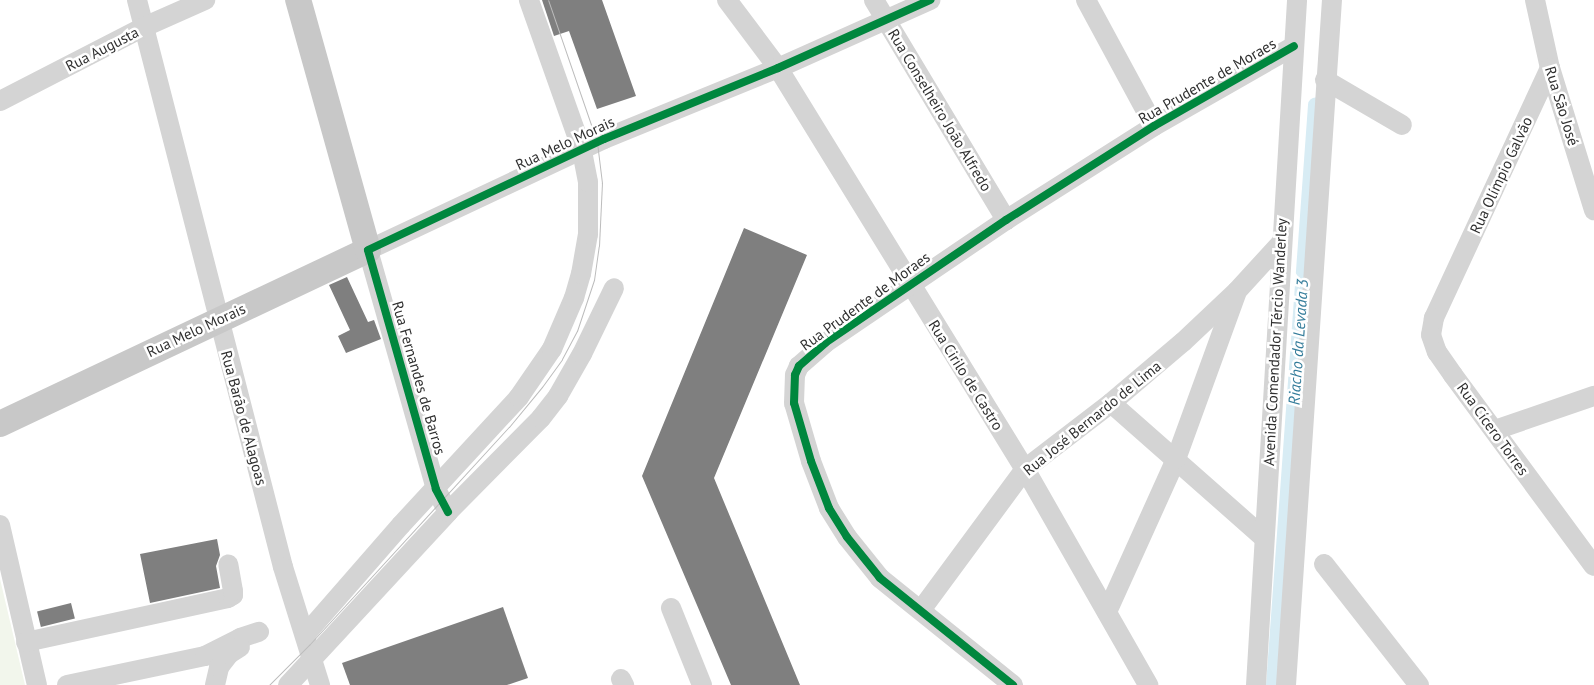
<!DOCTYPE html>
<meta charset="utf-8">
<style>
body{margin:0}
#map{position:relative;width:1594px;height:685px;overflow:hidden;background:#fff;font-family:"PT Sans",sans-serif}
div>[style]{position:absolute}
.green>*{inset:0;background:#f2f6ec}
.canal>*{height:15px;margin:-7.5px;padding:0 7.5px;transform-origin:7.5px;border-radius:7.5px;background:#d8ecf4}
.building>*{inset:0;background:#7f7f7f;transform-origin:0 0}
.minor>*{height:20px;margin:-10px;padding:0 10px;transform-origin:10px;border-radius:10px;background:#d4d4d4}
.major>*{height:26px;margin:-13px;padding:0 13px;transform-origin:13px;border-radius:13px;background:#c8c8c8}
.tram>*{height:1px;margin:-0.5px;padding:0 0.5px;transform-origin:0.5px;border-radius:0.5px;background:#bcbcbc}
.cycleway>*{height:8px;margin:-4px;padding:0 4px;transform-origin:4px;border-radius:4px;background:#00873e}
span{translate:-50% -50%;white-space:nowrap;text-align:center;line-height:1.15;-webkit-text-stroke:5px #fff;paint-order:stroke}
.street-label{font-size:15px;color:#303030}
.water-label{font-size:16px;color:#357d9b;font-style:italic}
</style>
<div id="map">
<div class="green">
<div style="clip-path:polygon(0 579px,25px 685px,0 685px)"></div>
</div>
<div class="canal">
<div style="left:1273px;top:685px;width:582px;rotate:-85.86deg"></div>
</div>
<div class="building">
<div style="clip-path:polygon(542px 0,602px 0,636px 96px,597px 109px,569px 31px,554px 36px)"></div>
<div style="clip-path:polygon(744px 228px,807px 255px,714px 478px,800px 685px,731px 685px,642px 476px)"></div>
<div style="clip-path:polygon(347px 277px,368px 322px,374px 320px,381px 339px,346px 353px,338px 336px,350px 330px,329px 285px)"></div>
<div style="clip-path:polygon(217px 539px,220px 555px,216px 566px,220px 588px,150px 603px,140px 554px)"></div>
<div style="left:71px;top:603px;width:16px;height:35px;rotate:76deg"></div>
<div style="clip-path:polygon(503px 607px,528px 678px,507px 685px,350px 685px,342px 663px)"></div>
</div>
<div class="minor">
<div style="left:137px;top:0;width:585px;rotate:75.56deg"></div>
<div style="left:283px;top:567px;width:124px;rotate:72.6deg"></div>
<div style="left:727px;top:0;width:85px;rotate:53.1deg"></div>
<div style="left:778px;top:68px;width:471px;rotate:58.4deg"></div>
<div style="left:1025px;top:469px;width:249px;rotate:60.3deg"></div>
<div style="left:874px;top:0;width:257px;rotate:59deg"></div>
<div style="left:1086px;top:0;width:143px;rotate:61.6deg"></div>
<div style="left:1535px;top:0;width:70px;rotate:77.6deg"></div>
<div style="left:1550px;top:68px;width:149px;rotate:72.8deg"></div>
<div style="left:1550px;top:68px;width:276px;rotate:114.9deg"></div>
<div style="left:1434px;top:318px;width:17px;rotate:100deg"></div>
<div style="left:1431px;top:335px;width:18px;rotate:71deg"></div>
<div style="left:1437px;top:352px;width:28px;rotate:55deg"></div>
<div style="left:1453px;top:375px;width:237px;rotate:53.6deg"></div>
<div style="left:1325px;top:80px;width:89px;rotate:30.3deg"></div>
<div style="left:0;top:101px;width:162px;rotate:-27.2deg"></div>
<div style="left:144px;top:27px;width:67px;rotate:-23.9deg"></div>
<div style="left:1111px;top:403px;width:204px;rotate:41.4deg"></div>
<div style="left:1495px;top:430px;width:105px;rotate:-19deg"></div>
<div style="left:448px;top:512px;width:26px;rotate:-118deg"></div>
<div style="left:436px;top:489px;width:248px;rotate:-105.9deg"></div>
<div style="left:368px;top:250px;width:261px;rotate:-25.2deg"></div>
<div style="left:604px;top:139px;width:188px;rotate:-22.2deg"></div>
<div style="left:778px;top:68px;width:167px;rotate:-24.1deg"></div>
<div style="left:0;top:525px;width:164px;rotate:77deg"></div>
<div style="left:1324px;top:564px;width:154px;rotate:51.9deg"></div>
<div style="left:671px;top:608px;width:83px;rotate:68.1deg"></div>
<div style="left:921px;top:610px;width:175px;rotate:-53.6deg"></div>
<div style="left:1025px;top:469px;width:108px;rotate:-37.5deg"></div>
<div style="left:1111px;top:403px;width:94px;rotate:-40.3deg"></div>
<div style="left:1183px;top:342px;width:74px;rotate:-43.4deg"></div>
<div style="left:1237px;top:291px;width:65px;rotate:-47.5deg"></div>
<div style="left:1107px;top:612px;width:168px;rotate:-65.7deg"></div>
<div style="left:1176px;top:459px;width:176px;rotate:-70deg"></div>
<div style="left:305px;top:635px;width:146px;rotate:-48.9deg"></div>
<div style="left:401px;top:525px;width:174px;rotate:-47.3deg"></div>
<div style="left:519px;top:397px;width:58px;rotate:-55.5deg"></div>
<div style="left:552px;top:349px;width:56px;rotate:-66.7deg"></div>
<div style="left:574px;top:298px;width:25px;rotate:-74deg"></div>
<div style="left:581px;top:274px;width:41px;rotate:-80.1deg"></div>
<div style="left:588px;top:234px;width:52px;rotate:-90deg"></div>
<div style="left:588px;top:182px;width:33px;rotate:-101deg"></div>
<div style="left:582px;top:150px;width:159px;rotate:-109.5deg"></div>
<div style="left:26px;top:642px;width:207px;rotate:-12.3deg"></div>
<div style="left:228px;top:598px;width:6px;rotate:-31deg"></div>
<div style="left:233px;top:595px;width:4px;rotate:-90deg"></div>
<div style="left:233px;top:591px;width:27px;rotate:-100deg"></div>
<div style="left:621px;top:679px;width:7px;rotate:63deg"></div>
<div style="left:67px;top:685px;width:141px;rotate:-11.9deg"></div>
<div style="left:205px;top:656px;width:39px;rotate:-27deg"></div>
<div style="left:240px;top:638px;width:20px;rotate:-18deg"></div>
<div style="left:215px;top:685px;width:18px;rotate:-77deg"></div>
<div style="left:219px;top:667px;width:16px;rotate:-52deg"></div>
<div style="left:229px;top:654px;width:13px;rotate:-32deg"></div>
<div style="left:288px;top:685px;width:236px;rotate:-47.2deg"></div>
<div style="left:448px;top:512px;width:132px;rotate:-45.3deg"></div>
<div style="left:541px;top:418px;width:28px;rotate:-52deg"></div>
<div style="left:558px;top:396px;width:48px;rotate:-60.3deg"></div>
<div style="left:582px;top:354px;width:73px;rotate:-64.1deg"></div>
<div style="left:1013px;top:685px;width:171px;rotate:-141.2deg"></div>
<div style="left:880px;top:578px;width:53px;rotate:-128.8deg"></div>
<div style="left:847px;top:537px;width:34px;rotate:-122deg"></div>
<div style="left:829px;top:508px;width:50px;rotate:-111deg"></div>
<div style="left:811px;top:461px;width:60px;rotate:-106.3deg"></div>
<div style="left:794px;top:403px;width:28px;rotate:-88deg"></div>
<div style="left:795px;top:375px;width:10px;rotate:-66deg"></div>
<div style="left:799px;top:366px;width:35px;rotate:-41deg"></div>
<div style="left:825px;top:343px;width:219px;rotate:-34.2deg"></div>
<div style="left:1006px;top:220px;width:175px;rotate:-32.4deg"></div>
<div style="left:1154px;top:126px;width:161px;rotate:-29.7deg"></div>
<div style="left:1256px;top:685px;width:686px;rotate:-86.57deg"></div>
<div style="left:1286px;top:685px;width:687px;rotate:-86.16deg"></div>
</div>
<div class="major">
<div style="left:0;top:424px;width:407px;rotate:-25.3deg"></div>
<div style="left:368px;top:250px;width:260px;rotate:-105.6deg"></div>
</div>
<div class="tram">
<div style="left:269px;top:685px;width:57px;rotate:-45deg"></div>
<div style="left:309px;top:645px;width:296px;rotate:-47.5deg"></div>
<div style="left:509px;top:427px;width:52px;rotate:-50.5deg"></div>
<div style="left:542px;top:387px;width:34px;rotate:-54deg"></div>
<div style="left:562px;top:359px;width:32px;rotate:-62deg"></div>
<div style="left:577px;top:331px;width:54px;rotate:-71.6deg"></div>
<div style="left:594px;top:280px;width:34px;rotate:-82deg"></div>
<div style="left:599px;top:246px;width:63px;rotate:-87.3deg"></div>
<div style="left:602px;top:183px;width:41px;rotate:-97deg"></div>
<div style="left:597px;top:142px;width:150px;rotate:-109deg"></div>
</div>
<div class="cycleway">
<div style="left:448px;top:512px;width:26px;rotate:-118deg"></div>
<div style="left:436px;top:489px;width:248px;rotate:-105.9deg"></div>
<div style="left:368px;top:250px;width:261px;rotate:-25.2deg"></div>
<div style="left:604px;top:139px;width:188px;rotate:-22.2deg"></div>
<div style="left:778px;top:68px;width:167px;rotate:-24.1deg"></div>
<div style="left:1013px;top:685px;width:171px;rotate:-141.2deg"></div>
<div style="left:880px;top:578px;width:53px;rotate:-128.8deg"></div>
<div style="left:847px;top:537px;width:34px;rotate:-122deg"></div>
<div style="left:829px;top:508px;width:50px;rotate:-111deg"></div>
<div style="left:811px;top:461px;width:60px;rotate:-106.3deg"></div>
<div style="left:794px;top:403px;width:28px;rotate:-88deg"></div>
<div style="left:795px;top:375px;width:10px;rotate:-66deg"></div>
<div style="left:799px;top:366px;width:35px;rotate:-41deg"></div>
<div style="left:825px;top:343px;width:219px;rotate:-34.2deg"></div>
<div style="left:1006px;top:220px;width:175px;rotate:-32.4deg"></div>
<div style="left:1154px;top:126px;width:161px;rotate:-29.7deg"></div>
</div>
<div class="street-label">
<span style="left:102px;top:49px;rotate:-27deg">Rua Augusta</span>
<span style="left:1207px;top:81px;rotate:-30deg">Rua Prudente de Moraes</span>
<span style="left:1562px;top:106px;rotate:73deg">Rua São José</span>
<span style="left:940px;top:110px;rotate:59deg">Rua Conselheiro João Alfredo</span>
<span style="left:565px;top:143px;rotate:-25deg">Rua Melo Morais</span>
<span style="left:1501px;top:175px;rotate:-65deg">Rua Olímpio Galvão</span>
<span style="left:865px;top:301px;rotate:-36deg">Rua Prudente de Moraes</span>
<span style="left:196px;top:330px;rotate:-25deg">Rua Melo Morais</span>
<span style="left:1275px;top:342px;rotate:-87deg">Avenida Comendador Tércio Wanderley</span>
<span style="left:966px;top:375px;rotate:58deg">Rua Cirilo de Castro</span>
<span style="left:419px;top:378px;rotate:74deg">Rua Fernandes de Barros</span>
<span style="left:244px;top:418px;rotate:75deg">Rua Barão de Alagoas</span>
<span style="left:1092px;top:418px;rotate:-39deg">Rua José Bernardo de Lima</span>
<span style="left:1493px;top:429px;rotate:54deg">Rua Cícero Torres</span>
</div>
<div class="water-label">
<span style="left:1298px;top:342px;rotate:-86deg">Riacho da Levada 3</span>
</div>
</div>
